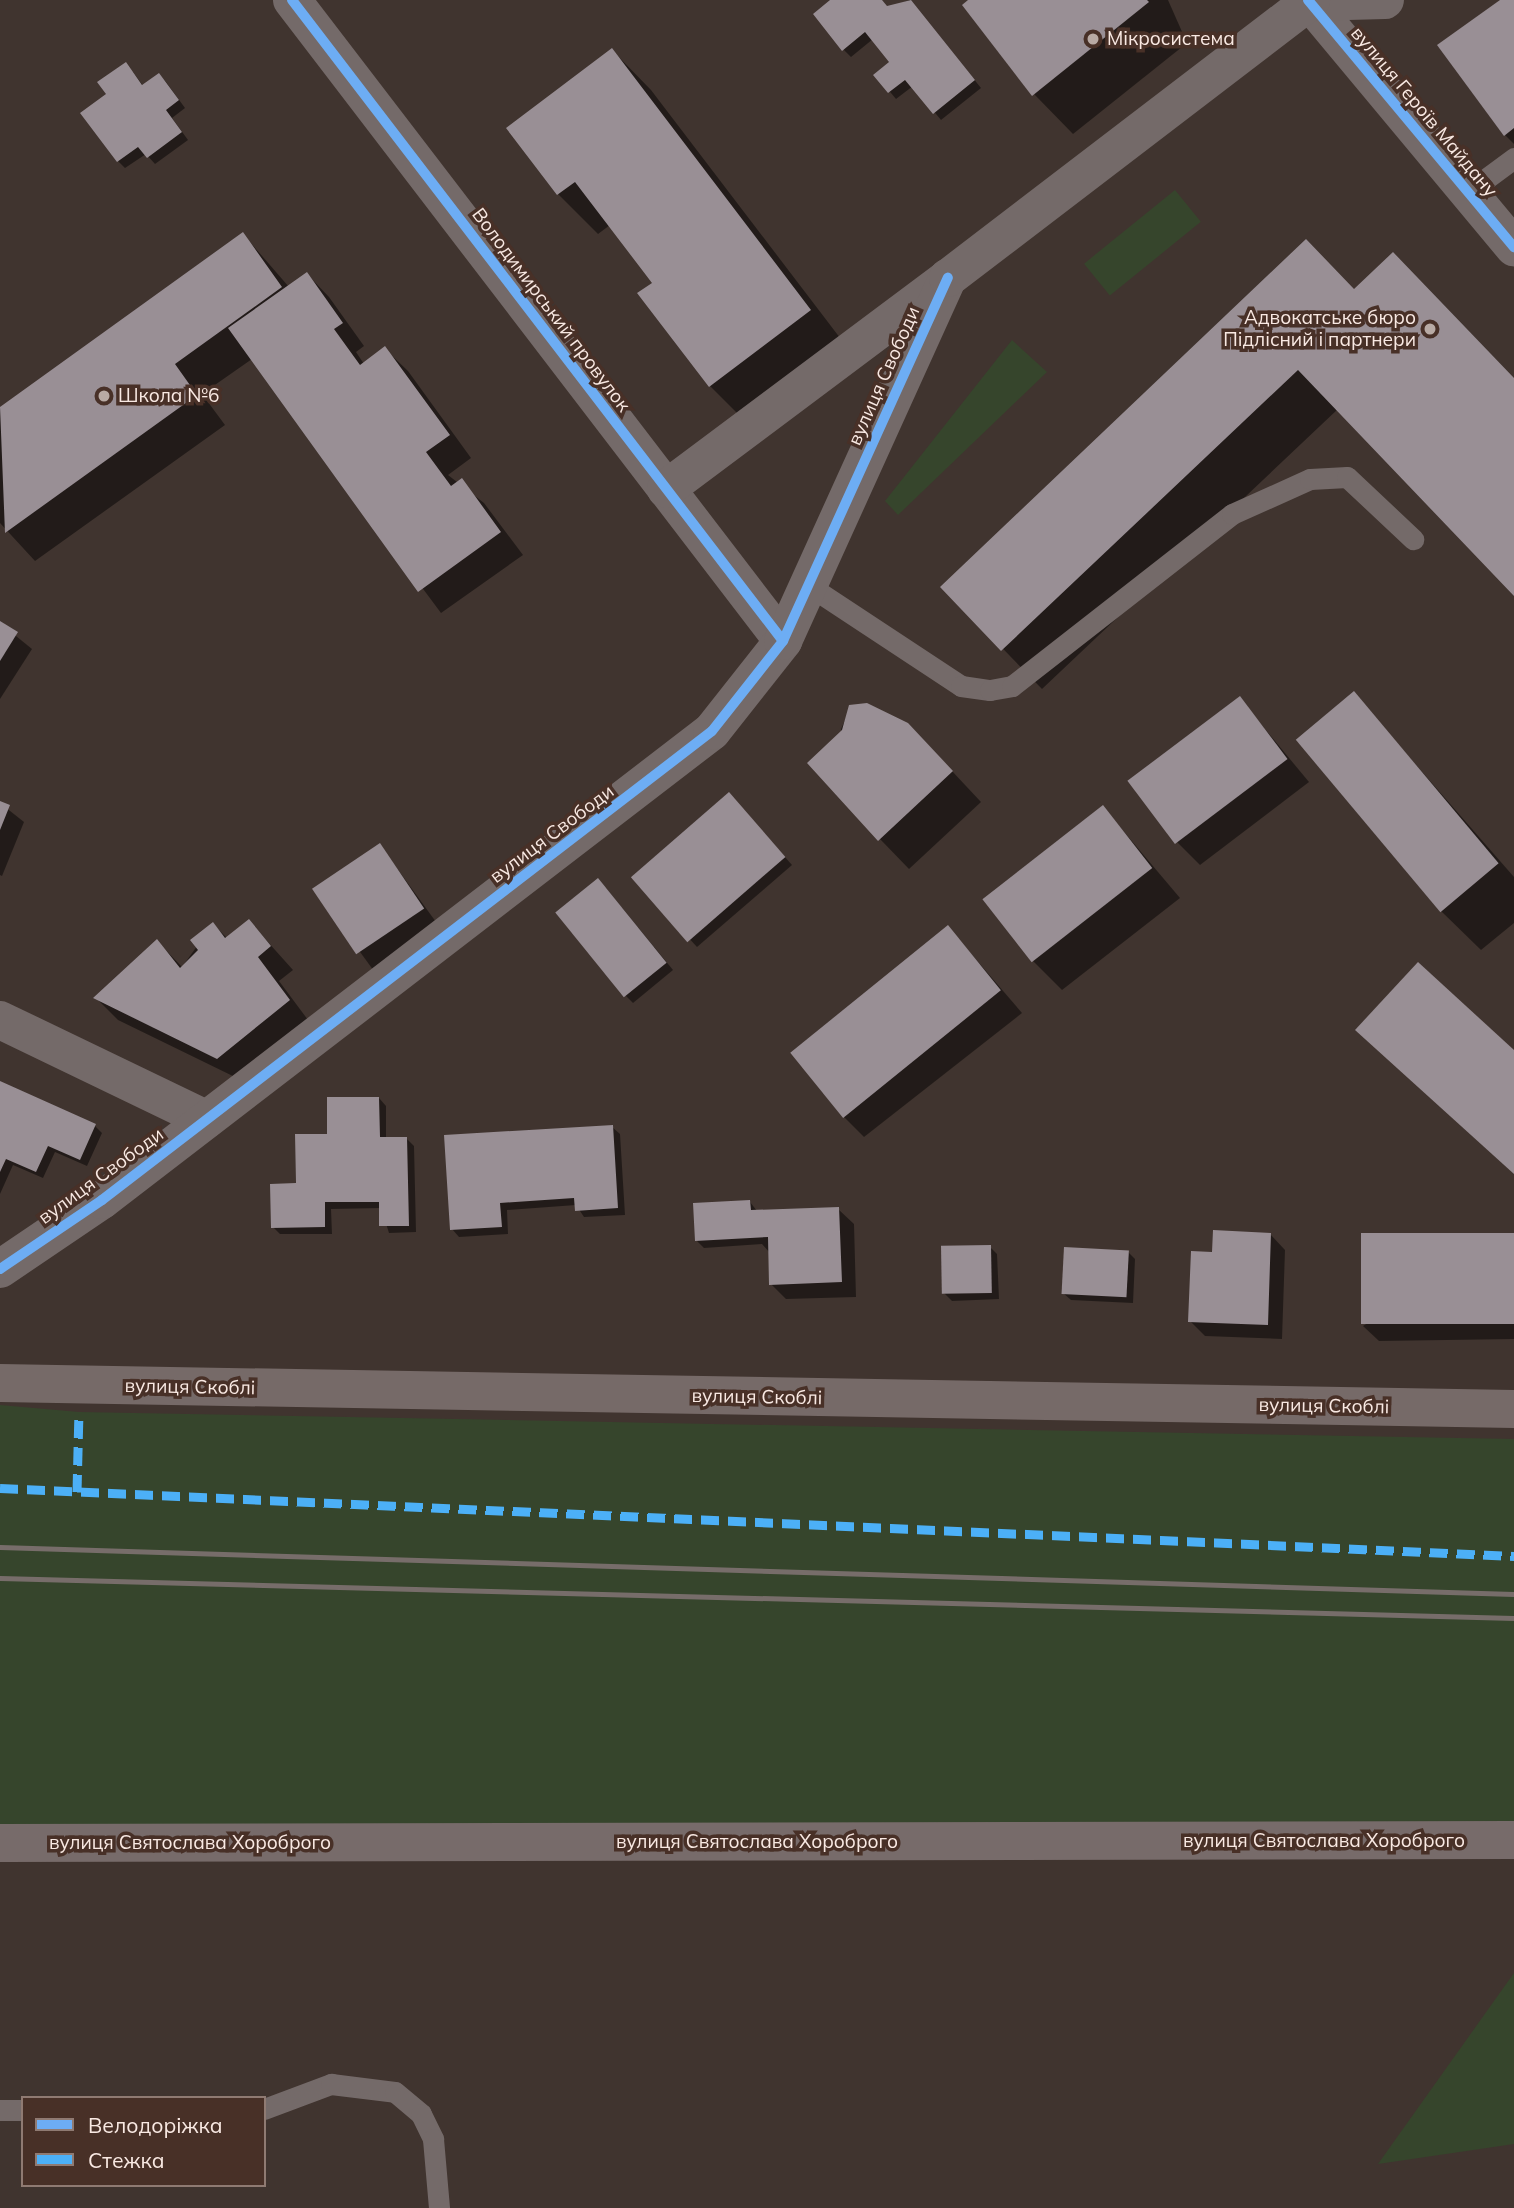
<!DOCTYPE html>
<meta charset="utf-8">
<style>
body{margin:0}
#map{position:relative;width:1514px;height:2208px;overflow:hidden;background:#40342f;font-family:Mulish,sans-serif}
div>[style]{position:absolute}
.green>*{inset:0;background:#36452c;transform-origin:0 0}
.shadow>*{inset:0;background:#0007;transform-origin:0 0}
.building>*{inset:0;background:#998f95;transform-origin:0 0}
.service>*{height:21px;margin:-10.5px;padding:0 10.5px;transform-origin:10.5px;border-radius:10.5px;background:#746a69}
.minor>*{height:38px;margin:-19px;padding:0 19px;transform-origin:19px;border-radius:19px;background:#746a69}
.tertiary>*{height:38px;margin:-19px;padding:0 19px;transform-origin:19px;border-radius:19px;background:#746a69}
.secondary>*{height:38px;margin:-19px;padding:0 19px;transform-origin:19px;border-radius:19px;background:#776b6a}
.primary>*{height:38px;margin:-19px;padding:0 19px;transform-origin:19px;border-radius:19px;background:#766a68}
.rail>*{height:5px;margin:-2.5px;padding:0 2.5px;transform-origin:2.5px;border-radius:2.5px;background:#776d6a}
.quiet>*{height:9px;margin-top:-4.5px;transform-origin:0;background:repeating-linear-gradient(90deg,#4cb0f7 0 18px,transparent 0 27px)}
.cycleway>*{height:10px;margin:-5px;padding:0 5px;transform-origin:5px;border-radius:5px;background:#6dadf4}
.dots>*{width:19px;height:19px;translate:-50% -50%;box-sizing:border-box;border:4px solid #483027;border-radius:50%}
span{translate:-50% -50%;white-space:nowrap;text-align:center;line-height:1.15;-webkit-text-stroke:7px #483027;paint-order:stroke}
.poi-label{font-size:19px;color:#f9e9e3}
.left{translate:0 -50%;text-align:left}
.right{translate:-100% -50%;text-align:right}
.street-label{font-size:19px;color:#f9e9e3}
.legend{position:absolute;left:21px;top:2096px;width:245px;height:91px;box-sizing:border-box;background:#483027;border:2px solid #8f7a72;margin:0;padding:9px 12px;list-style:none;font-size:21px;color:#f9e9e3}
.legend li{display:flex;align-items:center;gap:14px;height:35px}
.legend b{width:35px;border:2px solid #8f7a72}
</style>
<div id="map">
<div class="green">
<div style="left:1175px;top:190px;width:41px;height:117px;rotate:51deg"></div>
<div style="clip-path:polygon(1012px 340px,1047px 372px,898px 515px,885px 501px)"></div>
<div style="clip-path:polygon(0 1405px,79px 1412px,1514px 1439px,1514px 1822px,0 1826px)"></div>
<div style="clip-path:polygon(1514px 1973px,1514px 2144px,1378px 2164px)"></div>
</div>
<div class="shadow">
<div style="clip-path:polygon(833px 0,881px 0,887px 8px,910px 0,981px 88px,941px 120px,913px 86px,896px 99px,876px 75px,891px 63px,873px 39px,851px 57px,844px 50px)"></div>
<div style="clip-path:polygon(971px 0,1168px 0,1187px 43px,1073px 134px,1034px 94px)"></div>
<div style="clip-path:polygon(1503px 0,1514px 0,1514px 144px,1505px 135px)"></div>
<div style="clip-path:polygon(612px 50px,651px 90px,850px 351px,750px 426px,710px 386px,654px 283px,610px 225px,598px 234px,558px 194px)"></div>
<div style="clip-path:polygon(133px 72px,144px 87px,159px 75px,166px 82px,185px 108px,172px 118px,188px 140px,155px 164px,146px 154px,125px 168px,118px 161px,108px 94px)"></div>
<div style="clip-path:polygon(243px 234px,289px 287px,307px 274px,329px 297px,364px 346px,356px 352px,364px 364px,385px 349px,408px 371px,471px 458px,448px 475px,484px 503px,523px 555px,441px 613px,252px 359px,202px 394px,225px 425px,35px 561px,0 523px,0 409px)"></div>
<div style="clip-path:polygon(1355px 291px,1514px 380px,1514px 593px,1338px 409px,1042px 689px,943px 587px)"></div>
<div style="clip-path:polygon(0 623px,32px 649px,0 699px)"></div>
<div style="clip-path:polygon(1354px 694px,1514px 877px,1514px 923px,1481px 950px,1441px 911px)"></div>
<div style="clip-path:polygon(1240px 699px,1309px 782px,1200px 865px,1177px 842px)"></div>
<div style="clip-path:polygon(851px 707px,937px 755px,981px 802px,909px 869px,880px 839px,841px 729px)"></div>
<div style="clip-path:polygon(736px 802px,792px 865px,697px 947px,633px 877px)"></div>
<div style="clip-path:polygon(0 803px,24px 822px,2px 876px,0 875px)"></div>
<div style="clip-path:polygon(1103px 807px,1180px 898px,1062px 990px,1033px 961px)"></div>
<div style="left:380px;top:845px;width:99px;height:79px;rotate:54deg"></div>
<div style="clip-path:polygon(605px 887px,673px 970px,633px 1003px,626px 996px)"></div>
<div style="clip-path:polygon(249px 921px,293px 970px,279px 981px,311px 1024px,241px 1080px,118px 1020px,96px 998px,157px 941px,182px 967px,213px 924px,227px 938px)"></div>
<div style="clip-path:polygon(948px 927px,1022px 1013px,864px 1137px,842px 1115px)"></div>
<div style="clip-path:polygon(0 1083px,95px 1126px,102px 1133px,87px 1166px,55px 1152px,43px 1178px,13px 1165px,0 1194px)"></div>
<div style="clip-path:polygon(379px 1098px,386px 1106px,386px 1139px,407px 1139px,414px 1146px,416px 1232px,389px 1233px,381px 1208px,331px 1209px,332px 1234px,280px 1234px,273px 1227px,329px 1135px)"></div>
<div style="clip-path:polygon(612px 1127px,620px 1134px,625px 1215px,584px 1217px,576px 1205px,507px 1210px,508px 1234px,459px 1237px,452px 1229px)"></div>
<div style="clip-path:polygon(750px 1202px,757px 1211px,838px 1209px,854px 1224px,856px 1297px,786px 1299px,771px 1284px,770px 1253px,762px 1244px,704px 1248px,697px 1241px)"></div>
<div style="clip-path:polygon(1270px 1234px,1285px 1250px,1282px 1339px,1205px 1336px,1190px 1321px,1214px 1254px)"></div>
<div style="clip-path:polygon(1514px 1234px,1514px 1339px,1379px 1341px,1363px 1326px)"></div>
<div style="clip-path:polygon(990px 1247px,997px 1254px,999px 1299px,952px 1301px,944px 1293px)"></div>
<div style="clip-path:polygon(1128px 1252px,1135px 1259px,1133px 1303px,1071px 1300px,1063px 1293px)"></div>
</div>
<div class="building">
<div style="clip-path:polygon(830px 0,882px 0,887px 6px,911px 0,975px 80px,933px 114px,905px 80px,888px 93px,873px 75px,889px 62px,865px 32px,842px 51px,813px 14px)"></div>
<div style="clip-path:polygon(968px 0,1147px 0,1149px 2px,1032px 96px,962px 5px)"></div>
<div style="clip-path:polygon(1500px 0,1514px 0,1514px 128px,1504px 136px,1437px 45px)"></div>
<div style="clip-path:polygon(612px 48px,811px 310px,709px 387px,637px 293px,652px 283px,575px 182px,557px 195px,506px 128px)"></div>
<div style="clip-path:polygon(126px 62px,142px 85px,159px 73px,179px 100px,166px 110px,182px 132px,147px 158px,138px 147px,117px 162px,80px 113px,106px 94px,97px 82px)"></div>
<div style="clip-path:polygon(243px 232px,282px 287px,175px 364px,197px 395px,5px 533px,0 407px)"></div>
<div style="clip-path:polygon(1306px 239px,1354px 289px,1393px 252px,1514px 378px,1514px 596px,1298px 370px,1001px 651px,940px 587px)"></div>
<div style="clip-path:polygon(307px 272px,343px 323px,334px 329px,360px 365px,385px 346px,450px 435px,426px 452px,451px 486px,462px 478px,501px 532px,418px 592px,228px 328px)"></div>
<div style="clip-path:polygon(0 621px,18px 632px,0 661px)"></div>
<div style="left:1354px;top:691px;width:225px;height:76px;rotate:50deg"></div>
<div style="left:1240px;top:696px;width:79px;height:141px;rotate:53deg"></div>
<div style="clip-path:polygon(867px 703px,908px 723px,953px 771px,878px 841px,807px 763px,842px 730px,849px 705px)"></div>
<div style="left:729px;top:792px;width:86px;height:130px;rotate:49deg"></div>
<div style="clip-path:polygon(0 801px,10px 805px,0 830px)"></div>
<div style="left:1103px;top:805px;width:80px;height:153px;rotate:52deg"></div>
<div style="left:380px;top:843px;width:79px;height:82px;rotate:56deg"></div>
<div style="left:598px;top:878px;width:109px;height:55px;rotate:51deg"></div>
<div style="clip-path:polygon(249px 919px,271px 946px,258px 957px,290px 1000px,217px 1059px,93px 998px,157px 939px,180px 968px,198px 950px,190px 940px,213px 922px,225px 938px)"></div>
<div style="left:948px;top:925px;width:84px;height:203px;rotate:51deg"></div>
<div style="clip-path:polygon(1418px 962px,1514px 1050px,1514px 1174px,1355px 1030px)"></div>
<div style="clip-path:polygon(0 1081px,96px 1124px,80px 1160px,48px 1146px,36px 1172px,6px 1159px,0 1172px)"></div>
<div style="clip-path:polygon(327px 1097px,379px 1097px,380px 1137px,407px 1137px,409px 1226px,379px 1226px,379px 1202px,325px 1202px,325px 1227px,271px 1228px,270px 1184px,296px 1183px,295px 1134px,327px 1134px)"></div>
<div style="clip-path:polygon(613px 1125px,618px 1208px,575px 1211px,574px 1198px,500px 1203px,502px 1227px,450px 1230px,444px 1135px)"></div>
<div style="clip-path:polygon(750px 1200px,751px 1210px,839px 1207px,842px 1282px,769px 1285px,768px 1237px,695px 1241px,693px 1203px)"></div>
<div style="clip-path:polygon(1213px 1230px,1271px 1233px,1268px 1325px,1188px 1322px,1191px 1251px,1212px 1252px)"></div>
<div style="left:1514px;top:1233px;width:91px;height:153px;rotate:90deg"></div>
<div style="left:991px;top:1245px;width:48px;height:50px;rotate:89deg"></div>
<div style="left:1064px;top:1247px;width:65px;height:47px;rotate:3deg"></div>
</div>
<div class="service">
<div style="left:1468px;top:192px;width:57px;rotate:-36.5deg"></div>
<div style="left:808px;top:585px;width:183px;rotate:33.4deg"></div>
<div style="left:961px;top:686px;width:29px;rotate:8deg"></div>
<div style="left:990px;top:690px;width:22px;rotate:-10deg"></div>
<div style="left:1012px;top:686px;width:279px;rotate:-38deg"></div>
<div style="left:1232px;top:514px;width:85px;rotate:-24.2deg"></div>
<div style="left:1310px;top:479px;width:37px;rotate:-3deg"></div>
<div style="left:1347px;top:477px;width:91px;rotate:43.2deg"></div>
<div style="left:264px;top:2109px;width:72px;rotate:-20.5deg"></div>
<div style="left:331px;top:2084px;width:64px;rotate:7.1deg"></div>
<div style="left:395px;top:2092px;width:34px;rotate:40deg"></div>
<div style="left:421px;top:2114px;width:28px;rotate:64deg"></div>
<div style="left:433px;top:2139px;width:69px;rotate:85deg"></div>
<div style="left:0;top:2110px;width:23px"></div>
</div>
<div class="minor">
<div style="left:292px;top:0;width:807px;rotate:52.55deg"></div>
<div style="left:666px;top:489px;width:352px;rotate:-36.8deg"></div>
</div>
<div class="tertiary">
<div style="left:1308px;top:0;width:322px;rotate:50.2deg"></div>
<div style="left:1310px;top:2px;width:75px;rotate:-1.5deg"></div>
<div style="left:0;top:1020px;width:229px;rotate:25.7deg"></div>
<div style="left:0;top:1269px;width:123px;rotate:-34.1deg"></div>
<div style="left:102px;top:1200px;width:769px;rotate:-37.55deg"></div>
<div style="left:712px;top:731px;width:115px;rotate:-51.7deg"></div>
<div style="left:783px;top:641px;width:399px;rotate:-65.6deg"></div>
<div style="left:948px;top:278px;width:457px;rotate:-37.4deg"></div>
</div>
<div class="secondary">
<div style="left:0;top:1843px;width:1514px;rotate:-0.11deg"></div>
</div>
<div class="primary">
<div style="left:0;top:1383px;width:1514px;rotate:0.98deg"></div>
</div>
<div class="rail">
<div style="left:0;top:1547px;width:1515px;rotate:1.78deg"></div>
<div style="left:0;top:1578px;width:1515px;rotate:1.51deg"></div>
</div>
<div class="quiet">
<div style="left:0;top:1488px;width:1516px;rotate:2.57deg"></div>
<div style="left:77px;top:1492px;width:80px;rotate:-88.6deg"></div>
</div>
<div class="cycleway">
<div style="left:292px;top:0;width:807px;rotate:52.55deg"></div>
<div style="left:1308px;top:0;width:322px;rotate:50.2deg"></div>
<div style="left:0;top:1269px;width:123px;rotate:-34.1deg"></div>
<div style="left:102px;top:1200px;width:769px;rotate:-37.55deg"></div>
<div style="left:712px;top:731px;width:115px;rotate:-51.7deg"></div>
<div style="left:783px;top:641px;width:399px;rotate:-65.6deg"></div>
</div>
<div class="dots">
<div style="left:1093px;top:39px;background:#b8aaa4"></div>
<div style="left:1430px;top:329px;background:#b8aaa4"></div>
<div style="left:104px;top:396px;background:#b8aaa4"></div>
</div>
<div class="poi-label">
<span class="left" style="left:1107px;top:39px">Мікросистема</span>
<span class="right" style="left:1416px;top:329px">Адвокатське бюро<br>Підлісний і партнери</span>
<span class="left" style="left:118px;top:396px">Школа №6</span>
</div>
<div class="street-label">
<span style="left:1424px;top:112px;rotate:50deg">вулиця Героїв Майдану</span>
<span style="left:551px;top:310px;rotate:53deg">Володимирський провулок</span>
<span style="left:884px;top:376px;rotate:-66deg">вулиця Свободи</span>
<span style="left:552px;top:834px;rotate:-37deg">вулиця Свободи</span>
<span style="left:101px;top:1176px;rotate:-36deg">вулиця Свободи</span>
<span style="left:190px;top:1387px;rotate:1deg">вулиця Скоблі</span>
<span style="left:757px;top:1397px;rotate:1deg">вулиця Скоблі</span>
<span style="left:1324px;top:1406px;rotate:1deg">вулиця Скоблі</span>
<span style="left:1324px;top:1841px">вулиця Святослава Хороброго</span>
<span style="left:757px;top:1842px">вулиця Святослава Хороброго</span>
<span style="left:190px;top:1843px">вулиця Святослава Хороброго</span>
</div>
<ul class="legend">
<li><b style="height:9px;background:#6dadf4"></b>Велодоріжка</li>
<li><b style="height:9px;background:#4cb0f7"></b>Стежка</li>
</ul>
</div>
